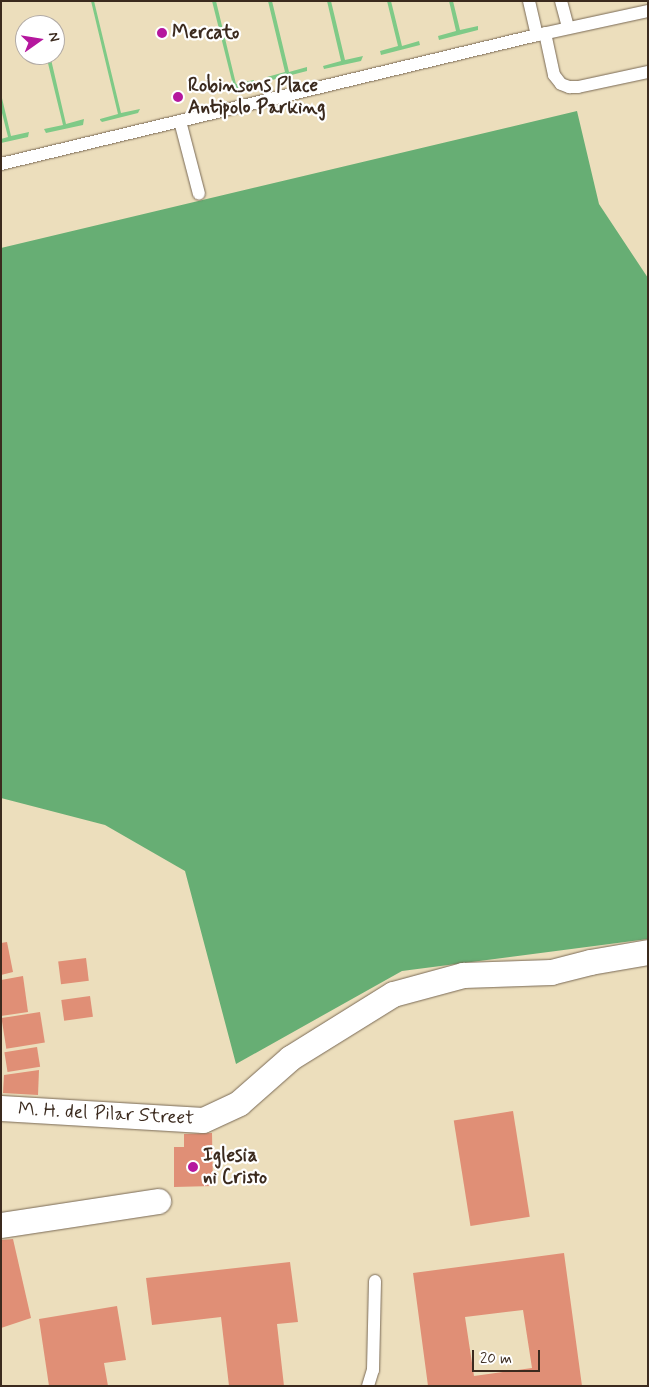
<!DOCTYPE html>
<style>
body{margin:0}
#map{position:relative;width:649px;height:1387px;overflow:hidden;background:#ecdebc;font-family:Mynerve,sans-serif}
div>[style]{position:absolute}
.green>*{inset:0;background:#7fca87}
.forest>*{inset:0;background:#67ae74}
.building>*{inset:0;background:#e08f76;transform-origin:0 0}
.roads{filter:drop-shadow(0 0 1px #796955) drop-shadow(0 0 1px #796955)}
.lane>*{height:12px;margin:-6px;padding:0 6px;transform-origin:6px;border-radius:6px;background:#fff}
.street>*{height:25px;margin:-12.5px;padding:0 12.5px;transform-origin:12.5px;border-radius:12.5px;background:#fff}
.dots>*{width:14px;height:14px;translate:-50% -50%;box-sizing:border-box;border:2px solid #fff;border-radius:50%}
span{translate:-50% -50%;white-space:nowrap;text-align:center;line-height:1.15;-webkit-text-stroke:4.5px #fff;paint-order:stroke}
.poi-label{font-size:19px;color:#3b2a1e;font-weight:700}
.left{translate:0 -50%;text-align:left}
.street-label{font-size:19px;color:#3b2a1e}
.frame{position:absolute;inset:0;border:2px solid #3b2a1e;pointer-events:none}
.north{position:absolute;left:15px;top:15px;width:50px;height:50px;box-sizing:border-box;background:#fff;border:1px solid #b1aaa5;border-radius:50%;rotate:77deg;font-size:14px;font-weight:700;line-height:20px;text-align:center;color:#3b2a1e}
.north::after{content:'';display:block;margin:auto;width:18px;height:22px;background:#b5179e;clip-path:polygon(50% 0,100% 100%,50% 72%,0 100%)}
.scale{position:absolute;left:472px;top:1350px;width:68px;height:22px;box-sizing:border-box;border:2px solid #3b2a1e;border-top:0;padding-left:6px;font-size:15px;line-height:18px;white-space:nowrap;color:#3b2a1e;-webkit-text-stroke:4px #fff;paint-order:stroke}
</style>
<div id="map">
<div class="green">
<div style="clip-path:polygon(91px 1px,94px 1px,121px 113px,140px 109px,138px 113px,102px 122px,100px 120px,100px 119px,118px 114px)"></div>
<div style="clip-path:polygon(212px 1px,216px 1px,236px 84px,254px 80px,254px 84px,217px 93px,215px 92px,214px 90px,233px 85px)"></div>
<div style="clip-path:polygon(268px 1px,272px 1px,289px 72px,307px 67px,307px 71px,268px 81px,267px 77px,285px 72px)"></div>
<div style="clip-path:polygon(327px 1px,331px 1px,345px 60px,363px 56px,361px 61px,324px 69px,323px 66px,341px 61px)"></div>
<div style="clip-path:polygon(387px 1px,391px 1px,402px 46px,419px 41px,420px 45px,381px 55px,380px 51px,398px 46px)"></div>
<div style="clip-path:polygon(449px 1px,453px 1px,460px 30px,478px 26px,478px 30px,439px 40px,438px 36px,456px 31px)"></div>
<div style="clip-path:polygon(46px 55px,50px 55px,66px 124px,84px 119px,83px 125px,46px 133px,44px 129px,63px 125px)"></div>
<div style="clip-path:polygon(1px 94px,11px 136px,29px 132px,28px 137px,1px 143px,1px 139px,8px 137px,1px 109px)"></div>
</div>
<div class="forest">
<div style="clip-path:polygon(577px 111px,599px 204px,648px 278px,648px 939px,402px 971px,236px 1064px,185px 871px,105px 825px,1px 798px,1px 248px)"></div>
</div>
<div class="building">
<div style="clip-path:polygon(7px 942px,13px 972px,1px 975px,1px 943px)"></div>
<div style="left:86px;top:958px;width:23px;height:28px;rotate:83deg"></div>
<div style="clip-path:polygon(23px 976px,28px 1012px,1px 1016px,1px 980px)"></div>
<div style="left:90px;top:996px;width:21px;height:29px;rotate:82deg"></div>
<div style="left:40px;top:1012px;width:31px;height:39px;rotate:81deg"></div>
<div style="left:37px;top:1047px;width:20px;height:33px;rotate:81deg"></div>
<div style="clip-path:polygon(39px 1070px,38px 1095px,3px 1093px,4px 1075px)"></div>
<div style="left:513px;top:1111px;width:107px;height:60px;rotate:81deg"></div>
<div style="clip-path:polygon(212px 1133px,213px 1186px,174px 1187px,174px 1147px,184px 1147px,184px 1134px)"></div>
<div style="clip-path:polygon(13px 1239px,31px 1318px,1px 1328px,1px 1240px)"></div>
<div style="clip-path:polygon(evenodd,564px 1253px,582px 1386px,428px 1386px,413px 1273px,564px 1253px,523px 1310px,532px 1368px,474px 1376px,465px 1317px,523px 1310px)"></div>
<div style="clip-path:polygon(290px 1262px,298px 1322px,277px 1324px,284px 1386px,229px 1386px,221px 1317px,152px 1325px,146px 1278px)"></div>
<div style="clip-path:polygon(117px 1306px,126px 1360px,104px 1363px,108px 1386px,49px 1386px,39px 1319px)"></div>
</div>
<div class="roads">
<div class="lane">
<div style="left:529px;top:1px;width:35px;rotate:77deg"></div>
<div style="left:561px;top:1px;width:28px;rotate:75deg"></div>
<div style="left:545px;top:33px;width:43px;rotate:77.9deg"></div>
<div style="left:554px;top:75px;width:11px;rotate:52deg"></div>
<div style="left:561px;top:84px;width:9px;rotate:21deg"></div>
<div style="left:569px;top:87px;width:9px"></div>
<div style="left:578px;top:87px;width:72px;rotate:-12.1deg"></div>
<div style="left:180px;top:121px;width:75px;rotate:75.4deg"></div>
<div style="left:1px;top:164px;width:551px;rotate:-13.53deg"></div>
<div style="left:537px;top:35px;width:114px;rotate:-12.2deg"></div>
<div style="left:368px;top:1386px;width:17px;rotate:-73deg"></div>
<div style="left:373px;top:1370px;width:89px;rotate:-88.7deg"></div>
</div>
<div class="street">
<div style="left:1px;top:1108px;width:202px;rotate:3.4deg"></div>
<div style="left:203px;top:1120px;width:40px;rotate:-25deg"></div>
<div style="left:239px;top:1103px;width:68px;rotate:-41.4deg"></div>
<div style="left:290px;top:1058px;width:121px;rotate:-31.9deg"></div>
<div style="left:393px;top:994px;width:73px;rotate:-15.2deg"></div>
<div style="left:463px;top:975px;width:88px;rotate:-2deg"></div>
<div style="left:551px;top:972px;width:40px;rotate:-14.4deg"></div>
<div style="left:590px;top:962px;width:59px;rotate:-9.8deg"></div>
<div style="left:1px;top:1225px;width:159px;rotate:-8.7deg"></div>
</div>
</div>
<div class="dots">
<div style="left:162px;top:33px;background:#b5179e"></div>
<div style="left:178px;top:97px;background:#b5179e"></div>
<div style="left:193px;top:1167px;background:#b5179e"></div>
</div>
<div class="poi-label">
<span class="left" style="left:172px;top:33px">Mercato</span>
<span class="left" style="left:188px;top:97px">Robinsons Place<br>Antipolo Parking</span>
<span class="left" style="left:203px;top:1167px">Iglesia<br>ni Cristo</span>
</div>
<div class="street-label">
<span style="left:106px;top:1114px;rotate:3deg">M. H. del Pilar Street</span>
</div>
<div class="frame"></div>
<div class="north">N</div>
<div class="scale">20 m</div>
</div>
